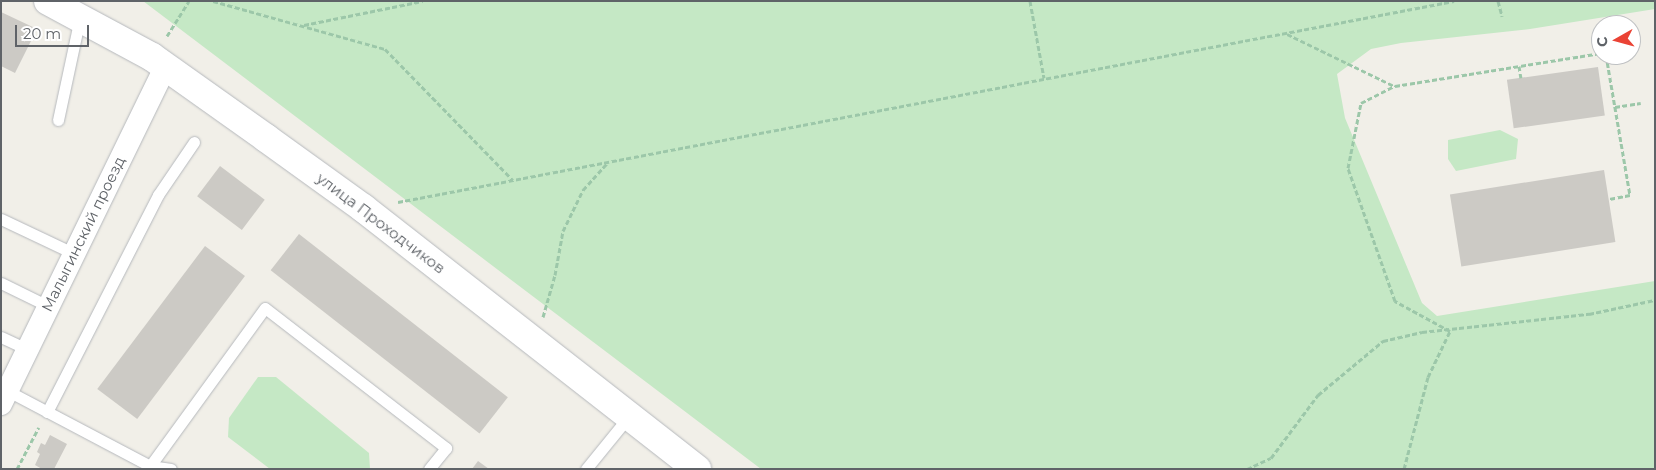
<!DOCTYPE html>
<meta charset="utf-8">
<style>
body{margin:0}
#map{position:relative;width:1656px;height:470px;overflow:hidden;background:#f1efe8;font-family:Montserrat,sans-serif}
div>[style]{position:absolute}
.green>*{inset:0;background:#c5e8c5}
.building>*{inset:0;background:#cccac5;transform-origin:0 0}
.path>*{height:3px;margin-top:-1.5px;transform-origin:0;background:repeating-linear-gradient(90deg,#9cc7a9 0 5px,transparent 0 7.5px)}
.roads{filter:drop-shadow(0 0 1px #b5b8bc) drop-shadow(0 0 1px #b5b8bc)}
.service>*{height:11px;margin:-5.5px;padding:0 5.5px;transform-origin:5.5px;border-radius:5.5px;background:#fff}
.minor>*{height:22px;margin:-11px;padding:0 11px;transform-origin:11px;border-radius:11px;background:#fff}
.tertiary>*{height:28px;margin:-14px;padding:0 14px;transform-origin:14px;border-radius:14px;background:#fff}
span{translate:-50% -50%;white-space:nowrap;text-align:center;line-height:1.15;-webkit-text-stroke:5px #fff;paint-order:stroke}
.street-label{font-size:15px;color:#5f6368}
.frame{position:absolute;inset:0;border:2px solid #5f6368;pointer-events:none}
.north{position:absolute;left:1591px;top:15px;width:50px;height:50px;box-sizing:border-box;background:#fff;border:1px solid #bfc1c3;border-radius:50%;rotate:263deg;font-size:14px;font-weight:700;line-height:20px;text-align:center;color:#5f6368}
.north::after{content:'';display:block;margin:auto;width:18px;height:22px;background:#ea4335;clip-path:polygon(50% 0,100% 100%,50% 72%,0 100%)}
.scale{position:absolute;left:15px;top:25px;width:74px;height:22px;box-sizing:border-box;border:2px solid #5f6368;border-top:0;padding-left:6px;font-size:15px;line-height:18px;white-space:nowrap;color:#5f6368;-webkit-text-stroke:4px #fff;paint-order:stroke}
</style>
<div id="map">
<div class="green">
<div style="clip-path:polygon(143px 1px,1655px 1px,1655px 9px,1530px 29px,1401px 43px,1371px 49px,1337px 74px,1345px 118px,1422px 303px,1437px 316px,1655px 281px,1655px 469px,761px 469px)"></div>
<div style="clip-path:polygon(1500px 130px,1518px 139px,1516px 159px,1456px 171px,1448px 159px,1448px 140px)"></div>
<div style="clip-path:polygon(258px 377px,276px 377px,369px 453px,370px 469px,270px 469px,228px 437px,229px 418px)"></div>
</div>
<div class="building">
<div style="clip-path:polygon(1px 12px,37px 29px,15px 73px,1px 66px)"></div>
<div style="left:1598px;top:67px;width:49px;height:92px;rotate:82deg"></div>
<div style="left:220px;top:166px;width:56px;height:38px;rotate:37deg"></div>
<div style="left:1604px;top:170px;width:73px;height:156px;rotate:81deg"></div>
<div style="left:299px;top:234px;width:265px;height:46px;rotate:38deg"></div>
<div style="left:205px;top:246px;width:50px;height:179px;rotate:37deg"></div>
<div style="clip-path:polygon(50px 435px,67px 444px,54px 469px,42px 469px,35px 465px,40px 454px,37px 452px,41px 443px,45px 445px)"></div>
<div style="clip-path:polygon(478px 461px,489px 469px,472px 469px)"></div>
</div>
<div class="path">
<div style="left:213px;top:1px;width:179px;rotate:15.6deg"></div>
<div style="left:385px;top:49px;width:183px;rotate:45.7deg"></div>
<div style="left:1030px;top:1px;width:78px;rotate:79.7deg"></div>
<div style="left:1498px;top:1px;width:16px;rotate:75deg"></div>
<div style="left:304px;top:25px;width:121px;rotate:-11.4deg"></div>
<div style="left:1287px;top:34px;width:119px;rotate:25.9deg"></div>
<div style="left:167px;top:36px;width:41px;rotate:-57.8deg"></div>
<div style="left:1606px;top:55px;width:142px;rotate:80.3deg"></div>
<div style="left:1630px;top:195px;width:21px;rotate:169deg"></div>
<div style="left:1519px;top:66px;width:12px;rotate:81deg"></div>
<div style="left:1615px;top:107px;width:26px;rotate:-9deg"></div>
<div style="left:398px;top:202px;width:1075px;rotate:-10.78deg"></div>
<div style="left:543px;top:317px;width:44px;rotate:-74.1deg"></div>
<div style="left:555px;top:275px;width:45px;rotate:-79.7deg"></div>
<div style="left:563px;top:231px;width:46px;rotate:-64deg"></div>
<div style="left:583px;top:190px;width:38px;rotate:-48deg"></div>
<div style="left:1450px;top:331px;width:63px;rotate:-151.4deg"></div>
<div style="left:1395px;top:301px;width:141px;rotate:-109.5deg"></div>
<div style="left:1348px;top:168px;width:66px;rotate:-78.7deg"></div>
<div style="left:1361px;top:103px;width:38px;rotate:-27deg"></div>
<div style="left:1395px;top:86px;width:209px;rotate:-9.1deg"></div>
<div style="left:17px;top:469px;width:47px;rotate:-62.4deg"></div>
<div style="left:1247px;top:469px;width:26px;rotate:-25deg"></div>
<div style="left:1271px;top:458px;width:79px;rotate:-53.3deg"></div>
<div style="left:1318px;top:395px;width:85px;rotate:-39.7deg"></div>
<div style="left:1383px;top:341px;width:40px;rotate:-13deg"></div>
<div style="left:1422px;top:332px;width:168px;rotate:-6.2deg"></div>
<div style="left:1589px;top:314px;width:67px;rotate:-12deg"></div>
<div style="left:1404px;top:469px;width:95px;rotate:-75.4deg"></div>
<div style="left:1428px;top:377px;width:51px;rotate:-64.4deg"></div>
</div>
<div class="roads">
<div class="service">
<div style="left:58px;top:120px;width:105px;rotate:-77.9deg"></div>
<div style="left:1px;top:219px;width:80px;rotate:25.3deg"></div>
<div style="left:1px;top:283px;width:52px;rotate:26.1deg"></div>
<div style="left:1px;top:337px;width:29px;rotate:25deg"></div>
<div style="left:8px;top:391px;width:161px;rotate:27.8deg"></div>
<div style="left:150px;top:466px;width:21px;rotate:8deg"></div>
<div style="left:47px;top:412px;width:244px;rotate:-62.9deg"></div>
<div style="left:158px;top:195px;width:64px;rotate:-55.8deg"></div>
<div style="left:150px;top:466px;width:195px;rotate:-54deg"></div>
<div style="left:265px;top:308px;width:229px;rotate:37.7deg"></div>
<div style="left:446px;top:448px;width:27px;rotate:129deg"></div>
<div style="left:586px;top:469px;width:68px;rotate:-50.9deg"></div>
</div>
<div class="minor">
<div style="left:1px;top:404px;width:377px;rotate:-64deg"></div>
</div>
<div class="tertiary">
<div style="left:48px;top:1px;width:118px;rotate:28.3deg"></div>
<div style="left:152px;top:57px;width:140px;rotate:35.4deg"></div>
<div style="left:266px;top:138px;width:120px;rotate:35.8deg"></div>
<div style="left:363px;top:208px;width:424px;rotate:38deg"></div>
</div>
</div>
<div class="street-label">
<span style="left:381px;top:223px;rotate:37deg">улица Проходчиков</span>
<span style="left:83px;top:234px;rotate:-64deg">Малыгинский проезд</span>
</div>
<div class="frame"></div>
<div class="north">С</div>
<div class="scale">20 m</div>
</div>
